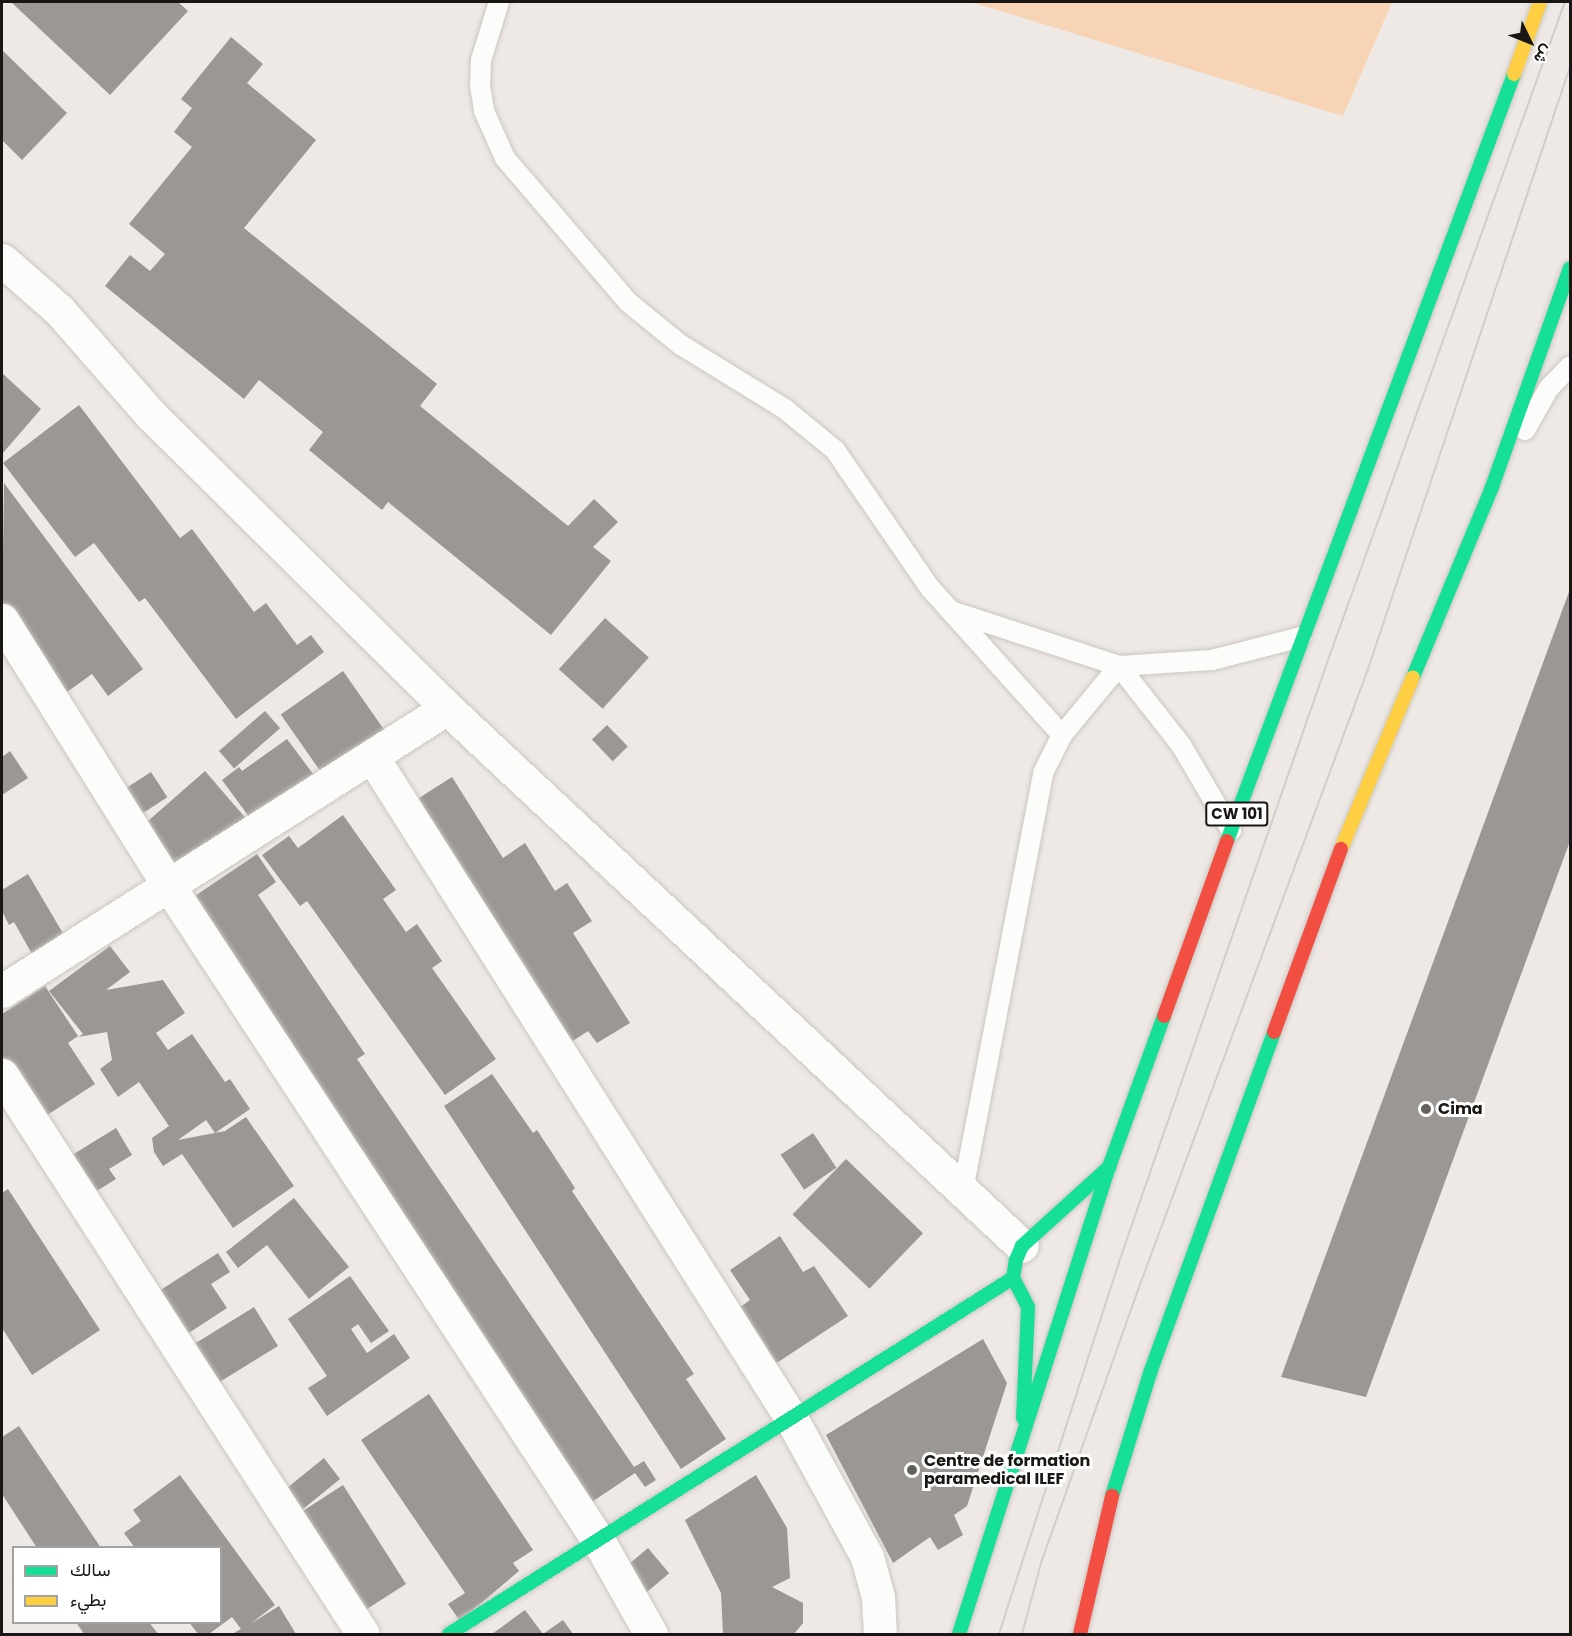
<!DOCTYPE html>
<meta charset="utf-8">
<style>
body{margin:0}
#map{position:relative;width:1572px;height:1636px;overflow:hidden;background:#eee9e4;font-family:Poppins,Vazirmatn,sans-serif}
div>[style]{position:absolute}
.green>*{inset:0;background:#f7d4b6}
.building>*{inset:0;background:#9b9794;transform-origin:0 0}
.roads{filter:drop-shadow(0 0 2px #cac6c2) drop-shadow(0 0 2px #cac6c2)}
.lane>*{height:20px;margin:-10px;padding:0 10px;transform-origin:10px;border-radius:10px;background:#fcfcfb}
.street>*{height:33px;margin:-16.5px;padding:0 16.5px;transform-origin:16.5px;border-radius:16.5px;background:#fcfcfb}
.fast>*{height:14px;margin:-7px;padding:0 7px;transform-origin:7px;border-radius:7px;background:#16e098}
.slow>*{height:14px;margin:-7px;padding:0 7px;transform-origin:7px;border-radius:7px;background:#ffcf43}
.jam>*{height:14px;margin:-7px;padding:0 7px;transform-origin:7px;border-radius:7px;background:#f24e42}
.tram>*{height:1.5px;margin:-0.75px;padding:0 0.75px;transform-origin:0.75px;border-radius:0.75px;background:#d0cfcd}
.dots>*{width:16px;height:16px;translate:-50% -50%;box-sizing:border-box;border:3px solid #fff;border-radius:50%}
span{translate:-50% -50%;white-space:nowrap;text-align:center;line-height:1.15;-webkit-text-stroke:6px #fff;paint-order:stroke}
.shield-label span{padding:2px 4px;background:#fff;border:2px solid;border-radius:4px;-webkit-text-stroke-width:0}
.shield-label{font-size:15px;color:#191613;font-weight:700}
.poi-label{font-size:16px;color:#191613;font-weight:700}
.left{translate:0 -50%;text-align:left}
.frame{position:absolute;inset:0;border:3px solid #191613;pointer-events:none}
.legend{position:absolute;left:12px;top:1546px;width:210px;height:78px;box-sizing:border-box;background:#fff;border:2px solid #a3a2a1;margin:0;padding:8px 10px;list-style:none;font-size:18px;color:#191613}
.legend li{display:flex;align-items:center;gap:12px;height:30px}
.legend b{width:30px;border:2px solid #a3a2a1}
.north{position:absolute;left:1500px;top:12px;width:60px;height:60px;-webkit-text-stroke:4px #fff;paint-order:stroke;rotate:133deg;font-size:16px;font-weight:700;line-height:24px;text-align:center;color:#191613}
.north::after{content:'';display:block;margin:auto;width:21px;height:27px;background:#191613;clip-path:polygon(50% 0,100% 100%,50% 72%,0 100%)}
</style>
<div id="map">
<div class="green">
<div style="clip-path:polygon(971px 2px,1392px 2px,1343px 116px)"></div>
</div>
<div class="building">
<div style="clip-path:polygon(11px 2px,178px 2px,188px 11px,110px 95px)"></div>
<div style="clip-path:polygon(231px 37px,263px 64px,247px 83px,316px 140px,244px 228px,437px 384px,420px 406px,568px 526px,594px 499px,618px 522px,593px 547px,611px 561px,551px 635px,388px 502px,382px 510px,309px 450px,323px 432px,259px 380px,244px 399px,105px 286px,130px 255px,150px 271px,165px 254px,129px 224px,192px 147px,174px 132px,192px 108px,181px 99px)"></div>
<div style="clip-path:polygon(2px 50px,67px 113px,22px 160px,2px 140px)"></div>
<div style="clip-path:polygon(2px 373px,41px 409px,2px 454px)"></div>
<div style="clip-path:polygon(79px 405px,180px 538px,192px 529px,254px 612px,266px 603px,297px 645px,311px 635px,324px 652px,236px 719px,145px 598px,139px 602px,94px 543px,75px 557px,3px 463px)"></div>
<div style="clip-path:polygon(4px 483px,143px 669px,108px 696px,92px 674px,56px 700px,2px 618px)"></div>
<div style="clip-path:polygon(1570px 589px,1570px 841px,1366px 1397px,1281px 1377px)"></div>
<div style="left:605px;top:618px;width:59px;height:69px;rotate:42deg"></div>
<div style="left:343px;top:671px;width:76px;height:76px;rotate:55deg"></div>
<div style="left:265px;top:711px;width:23px;height:61px;rotate:49deg"></div>
<div style="left:607px;top:725px;width:30px;height:21px;rotate:46deg"></div>
<div style="clip-path:polygon(287px 739px,328px 794px,261px 833px,222px 780px,239px 767px,242px 771px)"></div>
<div style="clip-path:polygon(10px 751px,28px 778px,2px 795px,2px 757px)"></div>
<div style="clip-path:polygon(205px 771px,255px 829px,167px 876px,132px 835px)"></div>
<div style="left:151px;top:772px;width:30px;height:47px;rotate:57deg"></div>
<div style="clip-path:polygon(452px 777px,503px 858px,525px 843px,555px 891px,567px 883px,592px 921px,573px 933px,630px 1023px,597px 1043px,588px 1031px,559px 1050px,408px 805px)"></div>
<div style="clip-path:polygon(343px 815px,396px 890px,383px 899px,406px 932px,417px 924px,442px 961px,432px 968px,496px 1059px,445px 1095px,307px 901px,300px 906px,262px 855px,289px 836px,298px 848px)"></div>
<div style="clip-path:polygon(257px 854px,276px 882px,258px 895px,365px 1054px,357px 1059px,634px 1467px,644px 1461px,656px 1480px,645px 1487px,635px 1473px,571px 1516px,186px 902px)"></div>
<div style="clip-path:polygon(28px 874px,64px 935px,32px 954px,14px 922px,9px 925px,2px 911px,2px 890px)"></div>
<div style="clip-path:polygon(110px 946px,130px 972px,106px 990px,163px 980px,185px 1013px,156px 1033px,168px 1050px,192px 1034px,225px 1082px,230px 1079px,250px 1109px,215px 1133px,206px 1120px,178px 1140px,225px 1131px,246px 1117px,294px 1186px,233px 1228px,182px 1154px,163px 1166px,154px 1152px,152px 1138px,169px 1126px,139px 1082px,118px 1097px,100px 1069px,112px 1060px,107px 1032px,78px 1037px,83px 1034px,49px 991px)"></div>
<div style="clip-path:polygon(45px 986px,78px 1036px,68px 1043px,95px 1084px,38px 1121px,2px 1060px,2px 1014px)"></div>
<div style="clip-path:polygon(492px 1074px,533px 1133px,537px 1130px,575px 1188px,572px 1191px,694px 1374px,686px 1379px,726px 1439px,681px 1469px,444px 1106px)"></div>
<div style="clip-path:polygon(116px 1128px,132px 1155px,109px 1169px,116px 1179px,74px 1205px,51px 1168px)"></div>
<div style="left:813px;top:1133px;width:42px;height:39px;rotate:56deg"></div>
<div style="left:846px;top:1159px;width:107px;height:77px;rotate:44deg"></div>
<div style="clip-path:polygon(8px 1189px,100px 1330px,32px 1375px,2px 1328px,2px 1193px)"></div>
<div style="clip-path:polygon(294px 1198px,349px 1267px,309px 1299px,267px 1245px,238px 1268px,226px 1252px)"></div>
<div style="clip-path:polygon(780px 1236px,803px 1272px,814px 1266px,848px 1316px,769px 1368px,732px 1313px,750px 1300px,730px 1270px)"></div>
<div style="clip-path:polygon(218px 1253px,230px 1272px,211px 1284px,227px 1308px,169px 1346px,142px 1302px)"></div>
<div style="clip-path:polygon(350px 1276px,389px 1331px,371px 1343px,358px 1324px,351px 1329px,367px 1353px,394px 1334px,410px 1358px,327px 1416px,308px 1388px,327px 1376px,288px 1319px)"></div>
<div style="clip-path:polygon(254px 1307px,278px 1346px,218px 1383px,175px 1356px)"></div>
<div style="clip-path:polygon(983px 1339px,1007px 1383px,967px 1506px,954px 1515px,963px 1535px,938px 1550px,930px 1537px,893px 1563px,826px 1435px)"></div>
<div style="clip-path:polygon(429px 1394px,533px 1550px,513px 1563px,519px 1571px,460px 1621px,448px 1604px,465px 1593px,361px 1440px)"></div>
<div style="clip-path:polygon(19px 1426px,101px 1548px,37px 1548px,2px 1494px,2px 1437px)"></div>
<div style="clip-path:polygon(324px 1458px,340px 1479px,292px 1518px,343px 1485px,406px 1584px,342px 1625px,266px 1505px)"></div>
<div style="clip-path:polygon(180px 1475px,275px 1605px,250px 1624px,279px 1606px,296px 1634px,232px 1634px,241px 1629px,232px 1617px,209px 1634px,198px 1634px,189px 1622px,220px 1622px,220px 1548px,135px 1548px,124px 1533px,141px 1521px,133px 1510px)"></div>
<div style="clip-path:polygon(756px 1475px,787px 1528px,790px 1578px,772px 1587px,803px 1603px,803px 1623px,794px 1634px,723px 1634px,721px 1593px,685px 1520px)"></div>
<div style="left:648px;top:1548px;width:33px;height:36px;rotate:50deg"></div>
<div style="clip-path:polygon(525px 1610px,543px 1634px,492px 1634px)"></div>
<div style="clip-path:polygon(563px 1620px,573px 1634px,543px 1634px)"></div>
<div style="clip-path:polygon(76px 1622px,149px 1622px,158px 1634px,84px 1634px)"></div>
</div>
<div class="roads">
<div class="lane">
<div style="left:499px;top:2px;width:61px;rotate:107.2deg"></div>
<div style="left:481px;top:60px;width:25px;rotate:92deg"></div>
<div style="left:480px;top:85px;width:26px;rotate:81deg"></div>
<div style="left:484px;top:111px;width:51px;rotate:65.9deg"></div>
<div style="left:505px;top:158px;width:189px;rotate:49.5deg"></div>
<div style="left:628px;top:302px;width:68px;rotate:39.1deg"></div>
<div style="left:681px;top:345px;width:122px;rotate:31.6deg"></div>
<div style="left:785px;top:409px;width:65px;rotate:39.4deg"></div>
<div style="left:835px;top:450px;width:168px;rotate:55.5deg"></div>
<div style="left:930px;top:588px;width:198px;rotate:48.1deg"></div>
<div style="left:1525px;top:430px;width:48px;rotate:-60.3deg"></div>
<div style="left:1549px;top:388px;width:30px;rotate:-46deg"></div>
<div style="left:951px;top:611px;width:177px;rotate:18.1deg"></div>
<div style="left:1119px;top:666px;width:93px;rotate:-3.7deg"></div>
<div style="left:1212px;top:660px;width:92px;rotate:-14.5deg"></div>
<div style="left:1119px;top:666px;width:100px;rotate:51.9deg"></div>
<div style="left:1181px;top:745px;width:99px;rotate:59.5deg"></div>
<div style="left:963px;top:1190px;width:425px;rotate:-79.1deg"></div>
<div style="left:1043px;top:773px;width:42px;rotate:-63.4deg"></div>
<div style="left:1062px;top:735px;width:89px;rotate:-50.4deg"></div>
</div>
<div class="street">
<div style="left:2px;top:260px;width:76px;rotate:41.3deg"></div>
<div style="left:59px;top:310px;width:140px;rotate:48.8deg"></div>
<div style="left:151px;top:415px;width:416px;rotate:44.7deg"></div>
<div style="left:447px;top:708px;width:787px;rotate:43.1deg"></div>
<div style="left:2px;top:620px;width:314px;rotate:57.9deg"></div>
<div style="left:169px;top:886px;width:782px;rotate:56.74deg"></div>
<div style="left:598px;top:1540px;width:108px;rotate:60.6deg"></div>
<div style="left:373px;top:758px;width:781px;rotate:57.65deg"></div>
<div style="left:791px;top:1418px;width:158px;rotate:61.3deg"></div>
<div style="left:867px;top:1557px;width:41px;rotate:74.6deg"></div>
<div style="left:878px;top:1597px;width:37px;rotate:87deg"></div>
<div style="left:2px;top:991px;width:527px;rotate:-32.45deg"></div>
<div style="left:2px;top:1075px;width:665px;rotate:57.15deg"></div>
</div>
<div class="fast">
<div style="left:1413px;top:677px;width:206px;rotate:-67.4deg"></div>
<div style="left:1492px;top:487px;width:232px;rotate:-70.4deg"></div>
<div style="left:1227px;top:841px;width:819px;rotate:-69.48deg"></div>
<div style="left:1023px;top:1418px;width:111px;rotate:-87.4deg"></div>
<div style="left:1028px;top:1307px;width:33px;rotate:-117deg"></div>
<div style="left:1013px;top:1278px;width:18px;rotate:-81deg"></div>
<div style="left:1016px;top:1260px;width:15px;rotate:-67deg"></div>
<div style="left:1022px;top:1246px;width:118px;rotate:-42.2deg"></div>
<div style="left:1112px;top:1496px;width:129px;rotate:-72.8deg"></div>
<div style="left:1150px;top:1373px;width:363px;rotate:-70deg"></div>
<div style="left:449px;top:1634px;width:667px;rotate:-32.26deg"></div>
<div style="left:959px;top:1634px;width:490px;rotate:-72.2deg"></div>
<div style="left:1109px;top:1167px;width:161px;rotate:-70deg"></div>
</div>
<div class="slow">
<div style="left:1514px;top:74px;width:77px;rotate:-70.1deg"></div>
<div style="left:1341px;top:849px;width:186px;rotate:-67.3deg"></div>
</div>
<div class="jam">
<div style="left:1164px;top:1016px;width:186px;rotate:-70.2deg"></div>
<div style="left:1274px;top:1032px;width:195px;rotate:-69.9deg"></div>
<div style="left:1080px;top:1634px;width:142px;rotate:-76.9deg"></div>
</div>
</div>
<div class="tram">
<div style="left:999px;top:1634px;width:388px;rotate:-72.1deg"></div>
<div style="left:1118px;top:1265px;width:637px;rotate:-70.85deg"></div>
<div style="left:1327px;top:663px;width:703px;rotate:-70.2deg"></div>
<div style="left:1022px;top:1634px;width:77px;rotate:-74.9deg"></div>
<div style="left:1042px;top:1560px;width:295px;rotate:-70.4deg"></div>
<div style="left:1141px;top:1282px;width:651px;rotate:-69.67deg"></div>
<div style="left:1367px;top:672px;width:638px;rotate:-71.45deg"></div>
</div>
<div class="dots">
<div style="left:1426px;top:1109px;background:#64605c"></div>
<div style="left:912px;top:1470px;background:#64605c"></div>
</div>
<div class="shield-label">
<span style="left:1237px;top:814px">CW 101</span>
</div>
<div class="poi-label">
<span class="left" style="left:1438px;top:1109px">Cima</span>
<span class="left" style="left:924px;top:1470px">Centre de formation<br>paramedical ILEF</span>
</div>
<div class="frame"></div>
<ul class="legend">
<li><b style="height:8px;background:#16e098"></b>سالك</li>
<li><b style="height:8px;background:#ffcf43"></b>بطيء</li>
</ul>
<div class="north">ش</div>
</div>
